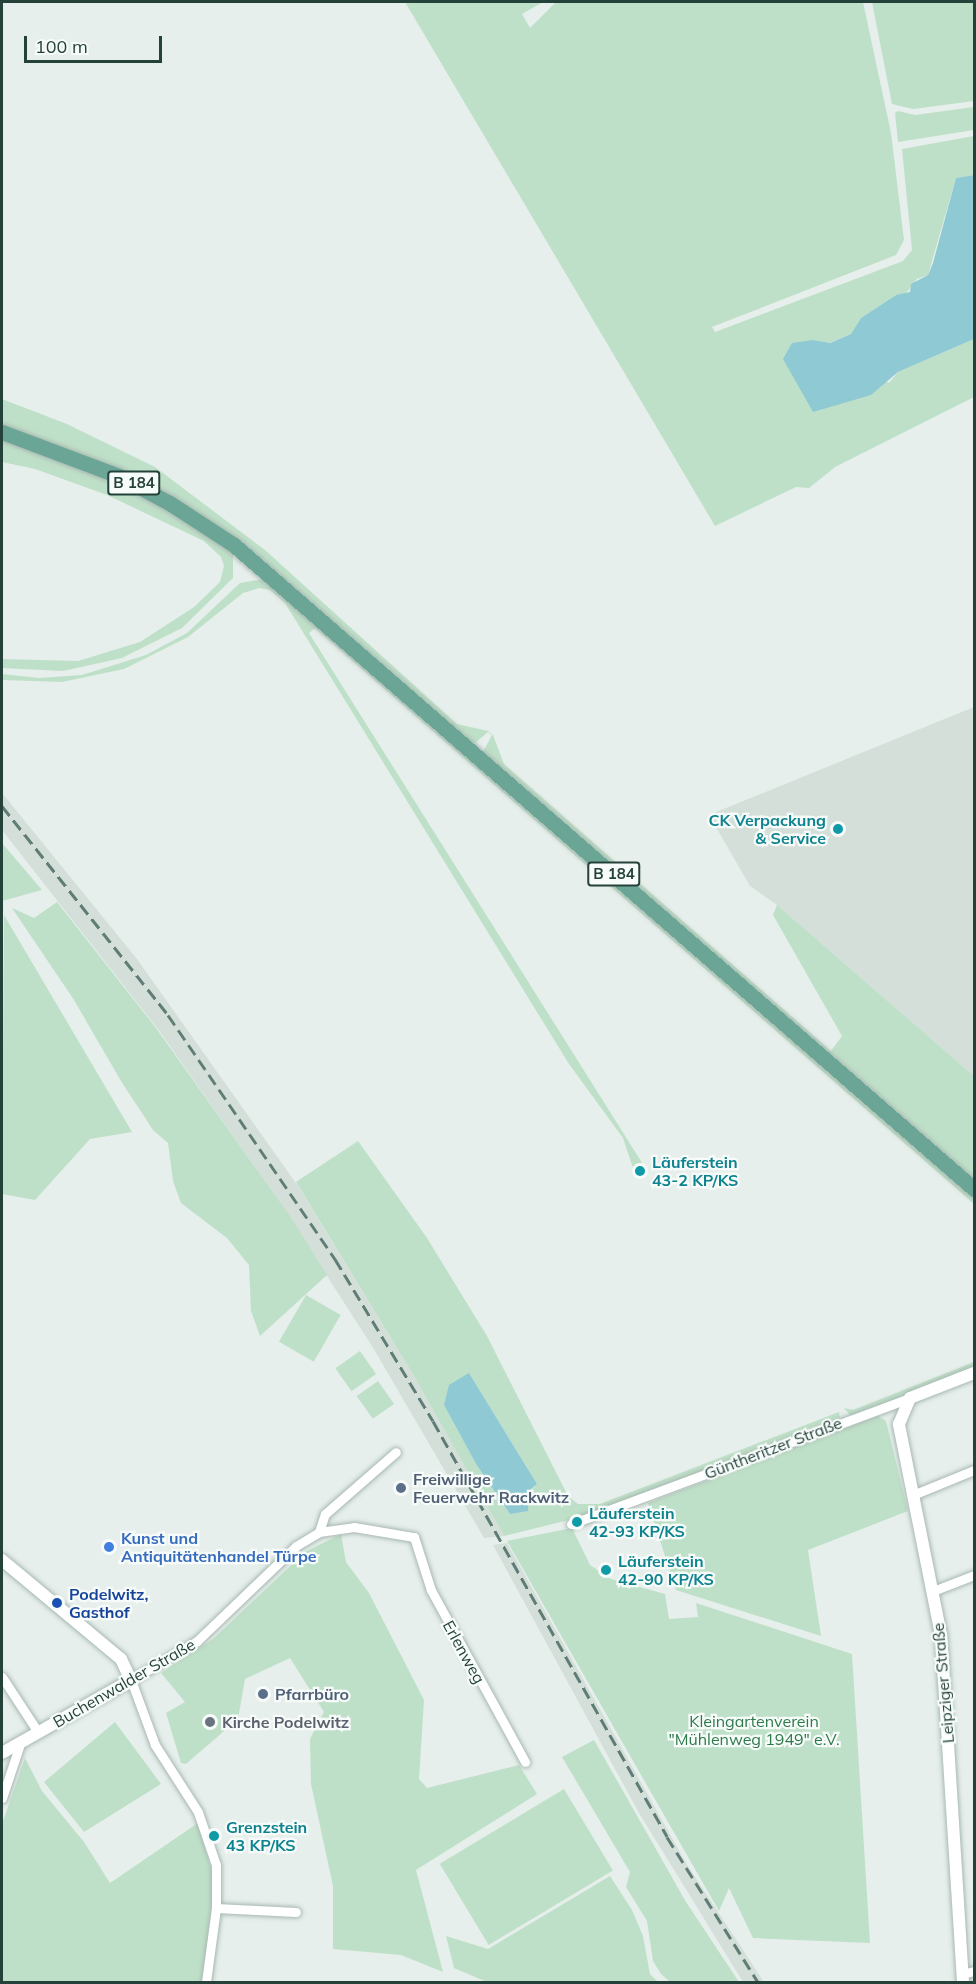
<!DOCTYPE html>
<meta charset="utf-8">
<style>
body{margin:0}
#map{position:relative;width:976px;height:1984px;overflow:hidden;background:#e6efeb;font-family:Mulish,sans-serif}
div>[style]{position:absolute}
.built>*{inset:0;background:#d4dfda}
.green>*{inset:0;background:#bfe0c8;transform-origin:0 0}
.water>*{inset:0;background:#8ec9d4}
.roads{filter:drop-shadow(0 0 2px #a8b8b2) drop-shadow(0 0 2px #a8b8b2)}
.minor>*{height:9px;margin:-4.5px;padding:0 4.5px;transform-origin:4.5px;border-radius:4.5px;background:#fff}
.tertiary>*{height:12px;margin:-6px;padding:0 6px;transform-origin:6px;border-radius:6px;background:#fff}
.primary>*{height:15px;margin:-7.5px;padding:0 7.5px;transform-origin:7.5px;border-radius:7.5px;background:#6aa596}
.rail>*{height:3px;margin-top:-1.5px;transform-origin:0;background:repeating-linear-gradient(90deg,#5f7d75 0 12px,transparent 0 18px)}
.dots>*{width:16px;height:16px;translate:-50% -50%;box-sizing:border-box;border:3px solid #f7fbf9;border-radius:50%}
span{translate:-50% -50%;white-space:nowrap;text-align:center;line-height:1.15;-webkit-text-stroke:4.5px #f7fbf9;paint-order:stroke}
.shield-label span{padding:2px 4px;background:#f7fbf9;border:2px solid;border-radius:4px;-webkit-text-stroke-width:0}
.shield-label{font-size:15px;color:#24423a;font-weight:700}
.culture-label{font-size:16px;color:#0d838f;font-weight:700}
.right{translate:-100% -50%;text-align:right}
.left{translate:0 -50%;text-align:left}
.street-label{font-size:16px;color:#24423a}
.service-label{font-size:16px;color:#4e5e75;font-weight:700}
.shop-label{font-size:16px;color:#366cbe;font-weight:700}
.transit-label{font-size:16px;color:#164399;font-weight:700}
.park-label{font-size:16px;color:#2d7a4b}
.worship-label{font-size:16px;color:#5b616d;font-weight:700}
.frame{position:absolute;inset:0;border:3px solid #24423a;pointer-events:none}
.scale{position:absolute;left:24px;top:36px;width:138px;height:27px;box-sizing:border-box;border:3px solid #24423a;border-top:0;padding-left:8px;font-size:18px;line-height:21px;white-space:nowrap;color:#24423a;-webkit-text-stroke:4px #f7fbf9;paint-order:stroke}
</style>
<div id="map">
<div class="built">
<div style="clip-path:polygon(974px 707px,974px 1076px,777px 905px,750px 886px,709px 815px)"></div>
<div style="clip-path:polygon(2px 793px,137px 959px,298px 1186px,411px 1371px,504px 1536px,484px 1538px,372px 1346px,280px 1203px,160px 1032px,2px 830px)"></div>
<div style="clip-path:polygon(507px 1543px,686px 1863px,764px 1982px,743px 1982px,639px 1813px,493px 1545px)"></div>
</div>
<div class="green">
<div style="clip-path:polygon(405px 2px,543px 2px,522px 14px,530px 28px,556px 2px,863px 2px,891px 133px,904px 240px,896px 255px,712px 327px,715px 332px,903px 261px,912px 250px,902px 149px,974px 136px,974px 175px,956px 178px,928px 275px,917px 279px,904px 296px,896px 295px,861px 318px,851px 334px,829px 343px,813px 340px,889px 383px,898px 372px,974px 339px,974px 397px,835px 467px,809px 488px,796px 487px,715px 526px)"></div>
<div style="clip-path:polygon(872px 2px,974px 2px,974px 101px,913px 109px,892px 104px)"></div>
<div style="clip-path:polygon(974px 107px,974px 130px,898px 142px,895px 113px,898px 111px,915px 115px)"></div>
<div style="clip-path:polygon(2px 399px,67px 424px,155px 467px,265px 550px,457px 724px,488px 731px,493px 735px,504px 764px,831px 1051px,842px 1036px,773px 915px,777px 905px,974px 1076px,974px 1182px,483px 752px,492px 735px,488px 732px,474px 744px,256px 556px,123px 471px,2px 425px)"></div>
<div style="clip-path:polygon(2px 437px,40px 448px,171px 508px,233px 553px,233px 578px,182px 628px,122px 658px,63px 671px,2px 668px,2px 659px,78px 661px,140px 642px,194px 607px,220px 582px,224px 566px,221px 557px,204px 541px,107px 495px,35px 469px,2px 462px)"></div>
<div style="clip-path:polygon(264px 579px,974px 1196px,974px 1204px,315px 628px,309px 633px,644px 1166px,634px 1171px,623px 1138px,569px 1064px,285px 603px,270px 590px,259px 588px,243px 593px,188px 637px,124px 669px,62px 682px,2px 680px,2px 674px,39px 678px,82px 675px,146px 655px,187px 633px,240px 583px)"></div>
<div style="clip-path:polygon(2px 843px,42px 890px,2px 901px)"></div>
<div style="clip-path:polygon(57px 902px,156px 1028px,292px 1219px,327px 1275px,260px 1336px,251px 1311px,249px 1265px,227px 1238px,181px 1203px,173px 1181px,168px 1143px,153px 1130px,121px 1081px,74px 1000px,12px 908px,34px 918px)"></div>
<div style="clip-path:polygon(4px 915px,132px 1132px,90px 1139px,35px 1200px,2px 1194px)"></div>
<div style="clip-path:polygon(evenodd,358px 1141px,427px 1238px,487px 1336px,568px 1496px,578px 1504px,600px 1504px,839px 1412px,840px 1418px,593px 1514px,504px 1536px,411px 1371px,296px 1182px,358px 1141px,469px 1373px,537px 1484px,510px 1514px,476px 1464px,444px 1405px,469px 1373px)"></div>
<div style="left:306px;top:1295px;width:40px;height:54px;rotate:30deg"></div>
<div style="left:360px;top:1351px;width:28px;height:30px;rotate:55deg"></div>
<div style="clip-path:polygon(974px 1362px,974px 1368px,851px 1416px,844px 1408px,853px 1410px)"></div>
<div style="left:378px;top:1381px;width:28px;height:26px;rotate:55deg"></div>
<div style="clip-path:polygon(878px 1416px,886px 1421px,908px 1511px,808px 1550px,821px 1636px,676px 1590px,648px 1503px)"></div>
<div style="clip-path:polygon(572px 1528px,590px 1565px,611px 1579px,665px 1594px,669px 1619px,698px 1617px,696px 1603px,852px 1654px,870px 1943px,753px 1938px,729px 1888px,719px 1911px,507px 1541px)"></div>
<div style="clip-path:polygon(341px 1534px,346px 1562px,369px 1593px,424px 1700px,419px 1779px,427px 1788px,519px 1765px,537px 1794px,416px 1870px,443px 1972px,401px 1955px,333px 1949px,333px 1886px,311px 1784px,310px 1739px,324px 1712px,290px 1658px,245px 1679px,238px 1719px,186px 1764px,181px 1763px,166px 1713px,185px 1702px,161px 1673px,213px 1639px,305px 1552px)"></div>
<div style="clip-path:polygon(115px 1722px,161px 1784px,84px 1832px,44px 1782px)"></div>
<div style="clip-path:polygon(594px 1740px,686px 1902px,739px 1982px,670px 1982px,661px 1974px,653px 1961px,647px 1921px,626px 1887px,630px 1872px,562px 1757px)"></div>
<div style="clip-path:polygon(25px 1758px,42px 1791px,84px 1842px,110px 1883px,198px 1823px,214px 1880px,204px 1982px,2px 1982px,2px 1824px)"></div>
<div style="left:564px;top:1789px;width:95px;height:145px;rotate:59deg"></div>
<div style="clip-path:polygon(610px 1876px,632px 1910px,643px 1936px,650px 1974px,658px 1982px,487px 1982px,454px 1968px,446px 1936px,488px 1949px)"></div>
</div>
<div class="water">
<div style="clip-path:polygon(974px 175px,974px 339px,898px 372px,871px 395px,813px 412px,783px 359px,792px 343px,813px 340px,830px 343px,851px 334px,861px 318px,896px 295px,910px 292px,911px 284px,928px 275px,933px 263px,956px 178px)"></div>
<div style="clip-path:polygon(469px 1373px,537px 1484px,529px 1491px,528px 1511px,510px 1514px,476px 1464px,444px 1405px,449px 1385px)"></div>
</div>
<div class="roads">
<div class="minor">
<div style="left:915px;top:1494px;width:64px;rotate:-22.1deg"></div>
<div style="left:571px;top:1524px;width:362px;rotate:-20.4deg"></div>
<div style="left:319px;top:1532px;width:19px;rotate:-72deg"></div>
<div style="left:325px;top:1514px;width:94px;rotate:-41.1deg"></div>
<div style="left:933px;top:1591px;width:44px;rotate:-21.3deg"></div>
<div style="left:2px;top:1677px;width:66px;rotate:56.8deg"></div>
<div style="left:2px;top:1798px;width:60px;rotate:-71.6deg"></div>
<div style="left:216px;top:1908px;width:80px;rotate:2.9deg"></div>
<div style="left:962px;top:1974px;width:12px;rotate:-14deg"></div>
<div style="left:206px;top:1982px;width:75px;rotate:-82.3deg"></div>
<div style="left:216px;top:1908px;width:43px;rotate:-90deg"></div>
<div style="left:216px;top:1865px;width:56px;rotate:-108.8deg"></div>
<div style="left:198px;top:1812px;width:80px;rotate:-122.7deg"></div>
<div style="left:155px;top:1745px;width:69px;rotate:-110.3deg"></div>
<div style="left:131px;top:1680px;width:77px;rotate:-30.6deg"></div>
<div style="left:197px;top:1641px;width:137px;rotate:-43.8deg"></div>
<div style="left:296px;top:1546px;width:27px;rotate:-31deg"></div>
<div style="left:319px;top:1532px;width:35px;rotate:-8deg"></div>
<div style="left:354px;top:1527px;width:61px;rotate:9.5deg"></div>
<div style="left:414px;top:1537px;width:56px;rotate:72.2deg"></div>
<div style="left:431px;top:1590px;width:196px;rotate:61.3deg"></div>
</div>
<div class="tertiary">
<div style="left:2px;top:1560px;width:155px;rotate:39.8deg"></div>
<div style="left:121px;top:1659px;width:23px;rotate:65deg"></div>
<div style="left:131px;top:1680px;width:148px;rotate:150.5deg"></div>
<div style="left:963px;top:1982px;width:348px;rotate:-93.6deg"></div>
<div style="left:941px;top:1635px;width:215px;rotate:-101.3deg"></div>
<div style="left:899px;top:1424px;width:28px;rotate:-67deg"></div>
<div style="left:910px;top:1398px;width:69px;rotate:-21.3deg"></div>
</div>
<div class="primary">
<div style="left:2px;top:432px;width:125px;rotate:20.6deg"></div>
<div style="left:119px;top:476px;width:59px;rotate:28.3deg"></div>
<div style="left:171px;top:504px;width:75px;rotate:33.1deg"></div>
<div style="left:234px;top:545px;width:981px;rotate:41.03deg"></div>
</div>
</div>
<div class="rail">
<div style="left:2px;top:806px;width:267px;rotate:51.5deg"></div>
<div style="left:168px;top:1015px;width:296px;rotate:55.6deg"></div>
<div style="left:335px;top:1259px;width:189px;rotate:58.8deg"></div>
<div style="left:433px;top:1421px;width:477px;rotate:60.6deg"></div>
<div style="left:667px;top:1837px;width:171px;rotate:57.9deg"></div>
</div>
<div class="dots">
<div style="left:838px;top:829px;background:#0f9aa8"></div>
<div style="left:640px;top:1171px;background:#0f9aa8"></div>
<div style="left:401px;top:1488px;background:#5c6f8a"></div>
<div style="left:577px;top:1522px;background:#0f9aa8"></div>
<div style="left:109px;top:1547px;background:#3f7fe0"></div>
<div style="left:606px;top:1570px;background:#0f9aa8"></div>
<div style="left:57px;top:1603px;background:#1a4fb4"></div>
<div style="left:263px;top:1694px;background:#5c6f8a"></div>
<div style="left:210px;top:1722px;background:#6b7280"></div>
<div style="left:214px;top:1836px;background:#0f9aa8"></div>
</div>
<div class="shield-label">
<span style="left:134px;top:483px">B 184</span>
<span style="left:614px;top:874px">B 184</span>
</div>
<div class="culture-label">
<span class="right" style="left:826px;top:829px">CK Verpackung<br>&amp; Service</span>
<span class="left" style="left:652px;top:1171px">Läuferstein<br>43-2 KP/KS</span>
<span class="left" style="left:589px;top:1522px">Läuferstein<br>42-93 KP/KS</span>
<span class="left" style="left:618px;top:1570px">Läuferstein<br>42-90 KP/KS</span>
<span class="left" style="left:226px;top:1836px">Grenzstein<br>43 KP/KS</span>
</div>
<div class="street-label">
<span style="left:773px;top:1448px;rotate:-21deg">Güntheritzer Straße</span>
<span style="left:464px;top:1652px;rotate:61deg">Erlenweg</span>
<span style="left:124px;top:1683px;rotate:-30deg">Buchenwalder Straße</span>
<span style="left:943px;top:1683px;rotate:-95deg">Leipziger Straße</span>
</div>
<div class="service-label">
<span class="left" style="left:413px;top:1488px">Freiwillige<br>Feuerwehr Rackwitz</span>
<span class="left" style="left:275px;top:1694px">Pfarrbüro</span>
</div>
<div class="shop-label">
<span class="left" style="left:121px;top:1547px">Kunst und<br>Antiquitätenhandel Türpe</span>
</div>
<div class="transit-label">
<span class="left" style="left:69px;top:1603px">Podelwitz,<br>Gasthof</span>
</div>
<div class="park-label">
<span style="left:754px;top:1730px">Kleingartenverein<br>"Mühlenweg 1949" e.V.</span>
</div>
<div class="worship-label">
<span class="left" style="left:222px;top:1722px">Kirche Podelwitz</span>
</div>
<div class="frame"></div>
<div class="scale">100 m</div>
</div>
